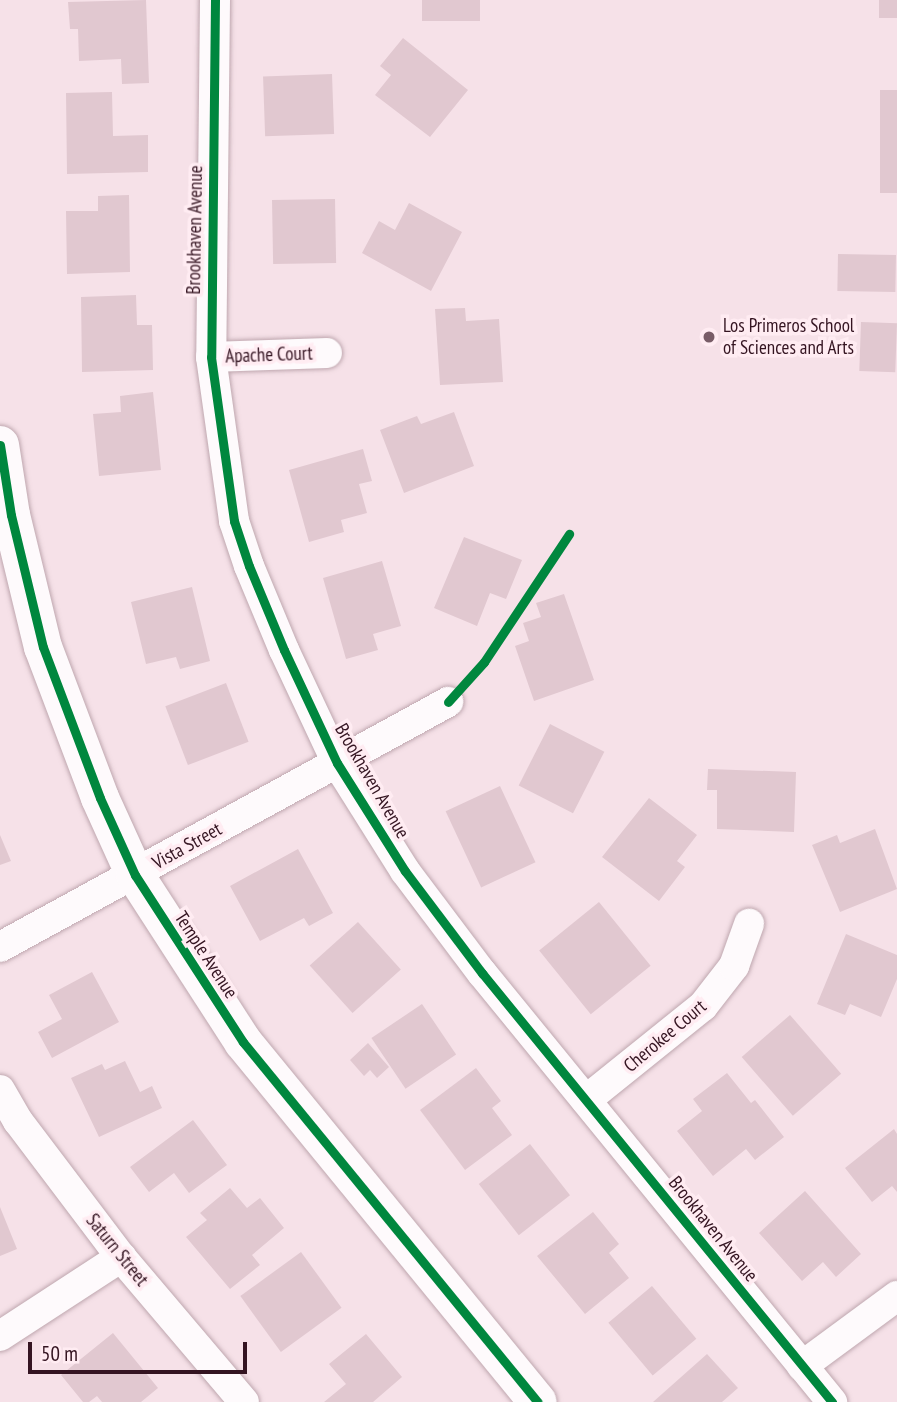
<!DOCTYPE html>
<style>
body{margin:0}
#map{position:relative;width:897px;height:1402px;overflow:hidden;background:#f6e1e8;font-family:"PT Sans Narrow",sans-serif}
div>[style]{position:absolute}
.building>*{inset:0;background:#e1c8d0;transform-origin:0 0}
.roads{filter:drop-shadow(0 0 2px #bfa7af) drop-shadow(0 0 2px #bfa7af)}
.minor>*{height:30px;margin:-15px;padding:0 15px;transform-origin:15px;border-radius:15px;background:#fefafc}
.secondary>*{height:38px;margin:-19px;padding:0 19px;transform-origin:19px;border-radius:19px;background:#fefafc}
.cycleway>*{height:9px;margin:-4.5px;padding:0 4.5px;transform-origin:4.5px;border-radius:4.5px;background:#00873e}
.dots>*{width:19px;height:19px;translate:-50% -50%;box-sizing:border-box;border:4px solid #ffecf2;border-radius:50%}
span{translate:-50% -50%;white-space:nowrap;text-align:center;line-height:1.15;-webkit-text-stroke:7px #ffecf2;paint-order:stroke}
.street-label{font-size:19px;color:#341421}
.poi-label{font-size:19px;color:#341421}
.left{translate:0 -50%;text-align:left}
.scale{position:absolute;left:28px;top:1342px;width:219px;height:32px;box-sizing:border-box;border:4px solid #341421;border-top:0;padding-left:9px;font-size:21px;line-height:24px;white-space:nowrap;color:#341421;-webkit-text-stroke:5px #ffecf2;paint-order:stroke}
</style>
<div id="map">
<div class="building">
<div style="clip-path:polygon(146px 0,149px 83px,122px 84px,121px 59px,79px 61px,78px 29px,70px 29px,68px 2px)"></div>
<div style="left:422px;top:0;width:58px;height:21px"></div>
<div style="left:879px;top:0;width:18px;height:18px"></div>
<div style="clip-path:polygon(403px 38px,468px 90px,430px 137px,375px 95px,391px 75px,380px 66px)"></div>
<div style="left:332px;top:74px;width:60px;height:69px;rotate:88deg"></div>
<div style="left:880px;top:90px;width:17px;height:103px"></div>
<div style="clip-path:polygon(112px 92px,113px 136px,148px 135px,148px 172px,67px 174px,66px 93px)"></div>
<div style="clip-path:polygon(129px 195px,130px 272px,67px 274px,66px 211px,98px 211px,98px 196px)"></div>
<div style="left:335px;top:199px;width:64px;height:63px;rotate:89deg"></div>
<div style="clip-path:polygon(409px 203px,462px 232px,431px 291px,362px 253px,379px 221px,395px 230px)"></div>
<div style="left:838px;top:254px;width:58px;height:37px;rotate:1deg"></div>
<div style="clip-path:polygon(136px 295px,137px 325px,152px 325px,153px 370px,82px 372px,81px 297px)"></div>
<div style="clip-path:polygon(465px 308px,466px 321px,499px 319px,503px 382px,440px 385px,435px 309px)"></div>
<div style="left:861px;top:322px;width:36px;height:49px;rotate:2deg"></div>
<div style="clip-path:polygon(153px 392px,161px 470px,99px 476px,93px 414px,121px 412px,120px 396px)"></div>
<div style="clip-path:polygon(454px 412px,474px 466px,404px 493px,380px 430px,417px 416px,421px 424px)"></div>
<div style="clip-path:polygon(363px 449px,372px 481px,359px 484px,367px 513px,341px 520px,344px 532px,309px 542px,289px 470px)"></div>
<div style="clip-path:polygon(464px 537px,522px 560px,506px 599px,490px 593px,477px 626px,434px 608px)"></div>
<div style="clip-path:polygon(382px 561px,401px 626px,373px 634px,378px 650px,346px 659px,323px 578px)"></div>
<div style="clip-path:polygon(192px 587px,210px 661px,180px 669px,176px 657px,146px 664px,131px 602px)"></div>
<div style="clip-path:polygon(564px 594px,594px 680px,534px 701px,515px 646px,529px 641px,523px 623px,541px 617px,536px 603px)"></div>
<div style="left:226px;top:683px;width:63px;height:65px;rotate:69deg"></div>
<div style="left:550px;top:724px;width:61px;height:69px;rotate:27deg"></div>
<div style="clip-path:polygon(708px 769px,796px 772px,794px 832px,717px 829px,717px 790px,707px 790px)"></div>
<div style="left:500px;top:786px;width:84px;height:60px;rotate:65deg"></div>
<div style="clip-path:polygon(649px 798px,697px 835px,677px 861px,685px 867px,659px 901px,602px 857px)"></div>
<div style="clip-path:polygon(875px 829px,897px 889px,840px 912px,812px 845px,837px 835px,840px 843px)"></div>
<div style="clip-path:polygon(0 835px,11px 861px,0 865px)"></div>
<div style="clip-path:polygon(298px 849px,333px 913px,309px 926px,304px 918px,260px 941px,230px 886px)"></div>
<div style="left:599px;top:902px;width:82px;height:77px;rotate:51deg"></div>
<div style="left:358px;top:922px;width:64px;height:65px;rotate:48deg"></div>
<div style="clip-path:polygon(846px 934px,897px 955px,897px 979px,881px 1017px,850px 1004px,845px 1015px,817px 1004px)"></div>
<div style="clip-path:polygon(92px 972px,119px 1022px,52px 1058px,38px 1032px,62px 1019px,49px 995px)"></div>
<div style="left:422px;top:1004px;width:61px;height:61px;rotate:56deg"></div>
<div style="left:790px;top:1015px;width:78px;height:64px;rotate:49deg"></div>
<div style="clip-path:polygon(368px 1043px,389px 1067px,377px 1078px,370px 1070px,364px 1076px,350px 1060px)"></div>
<div style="clip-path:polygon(125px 1061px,140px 1092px,152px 1086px,162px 1108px,99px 1137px,71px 1078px,102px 1064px,105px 1070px)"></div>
<div style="clip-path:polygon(476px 1068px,501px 1101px,492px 1108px,512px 1135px,465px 1170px,420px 1110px)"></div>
<div style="clip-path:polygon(727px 1073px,751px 1103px,755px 1100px,784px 1137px,755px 1160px,746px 1149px,713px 1176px,677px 1131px,702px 1111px,693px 1099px)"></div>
<div style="clip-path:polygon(193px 1120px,227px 1165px,189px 1193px,174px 1173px,149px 1192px,130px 1167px)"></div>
<div style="clip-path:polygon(894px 1129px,897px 1134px,897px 1192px,892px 1186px,872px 1202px,845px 1168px)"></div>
<div style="left:530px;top:1144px;width:65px;height:65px;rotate:52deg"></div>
<div style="clip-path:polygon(230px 1188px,247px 1208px,260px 1198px,284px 1228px,252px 1255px,260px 1265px,230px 1289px,186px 1237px,207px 1220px,200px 1213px)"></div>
<div style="clip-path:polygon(805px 1191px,861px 1254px,836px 1277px,823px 1262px,802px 1281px,759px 1233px)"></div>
<div style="clip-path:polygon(0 1207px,17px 1249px,0 1256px)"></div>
<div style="clip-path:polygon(593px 1212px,619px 1244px,609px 1253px,629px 1278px,585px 1314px,537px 1256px)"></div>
<div style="left:301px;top:1252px;width:69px;height:75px;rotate:54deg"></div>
<div style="left:652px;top:1286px;width:69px;height:57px;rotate:50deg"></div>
<div style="clip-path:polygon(113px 1333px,158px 1388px,141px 1402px,102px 1402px,97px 1396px,89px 1402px,83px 1402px,61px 1375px)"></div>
<div style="clip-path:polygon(366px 1334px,402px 1377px,373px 1402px,324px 1402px,346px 1384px,329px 1364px)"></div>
<div style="clip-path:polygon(707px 1354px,738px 1388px,722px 1402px,653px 1402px)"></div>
</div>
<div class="roads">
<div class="minor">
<div style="left:215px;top:0;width:357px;rotate:90.6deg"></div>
<div style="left:211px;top:357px;width:166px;rotate:82deg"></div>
<div style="left:234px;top:521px;width:47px;rotate:71.6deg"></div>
<div style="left:249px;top:566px;width:91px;rotate:67.4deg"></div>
<div style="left:284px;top:650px;width:125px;rotate:64.9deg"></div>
<div style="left:337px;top:763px;width:128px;rotate:57.8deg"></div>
<div style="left:405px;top:871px;width:128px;rotate:53deg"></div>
<div style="left:482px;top:973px;width:554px;rotate:50.79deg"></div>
<div style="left:211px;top:357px;width:116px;rotate:-2deg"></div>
<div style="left:0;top:947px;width:511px;rotate:-28.67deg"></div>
<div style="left:0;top:1090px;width:36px;rotate:60deg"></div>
<div style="left:18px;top:1121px;width:171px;rotate:52.9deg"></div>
<div style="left:121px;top:1257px;width:190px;rotate:49.7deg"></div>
<div style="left:586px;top:1100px;width:150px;rotate:-38.8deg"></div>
<div style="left:703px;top:1006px;width:51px;rotate:-52.2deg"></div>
<div style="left:734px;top:966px;width:45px;rotate:-70.3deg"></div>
<div style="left:0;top:1336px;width:145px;rotate:-33.1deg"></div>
<div style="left:802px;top:1366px;width:118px;rotate:-36.4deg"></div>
</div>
<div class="secondary">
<div style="left:0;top:445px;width:71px;rotate:81.1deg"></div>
<div style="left:11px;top:515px;width:136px;rotate:76.4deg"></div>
<div style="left:43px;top:647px;width:161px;rotate:69.3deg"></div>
<div style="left:100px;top:798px;width:85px;rotate:65.6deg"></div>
<div style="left:135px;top:875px;width:199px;rotate:57.1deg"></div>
<div style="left:243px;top:1042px;width:465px;rotate:50.7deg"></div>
</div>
</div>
<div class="cycleway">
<div style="left:215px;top:0;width:357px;rotate:90.6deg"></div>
<div style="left:211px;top:357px;width:166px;rotate:82deg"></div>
<div style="left:234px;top:521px;width:47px;rotate:71.6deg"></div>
<div style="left:249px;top:566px;width:91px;rotate:67.4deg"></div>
<div style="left:284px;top:650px;width:125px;rotate:64.9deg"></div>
<div style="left:337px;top:763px;width:128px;rotate:57.8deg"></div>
<div style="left:405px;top:871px;width:128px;rotate:53deg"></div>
<div style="left:482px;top:973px;width:554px;rotate:50.79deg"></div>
<div style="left:0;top:445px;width:71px;rotate:81.1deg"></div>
<div style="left:11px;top:515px;width:136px;rotate:76.4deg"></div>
<div style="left:43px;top:647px;width:161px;rotate:69.3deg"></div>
<div style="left:100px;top:798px;width:85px;rotate:65.6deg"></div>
<div style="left:135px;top:875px;width:199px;rotate:57.1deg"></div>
<div style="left:243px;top:1042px;width:465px;rotate:50.7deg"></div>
<div style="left:448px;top:702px;width:54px;rotate:-48deg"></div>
<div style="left:484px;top:662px;width:154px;rotate:-56.4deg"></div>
</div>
<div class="dots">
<div style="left:709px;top:337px;background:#785c67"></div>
</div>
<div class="street-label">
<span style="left:195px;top:230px;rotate:-89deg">Brookhaven Avenue</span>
<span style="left:269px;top:355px;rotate:-2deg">Apache Court</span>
<span style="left:372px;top:781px;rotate:60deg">Brookhaven Avenue</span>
<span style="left:187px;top:846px;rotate:-29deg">Vista Street</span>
<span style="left:206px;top:955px;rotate:57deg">Temple Avenue</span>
<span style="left:665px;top:1036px;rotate:-40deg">Cherokee Court</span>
<span style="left:713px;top:1229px;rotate:51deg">Brookhaven Avenue</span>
<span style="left:117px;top:1250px;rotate:51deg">Saturn Street</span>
</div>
<div class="poi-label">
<span class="left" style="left:723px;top:337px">Los Primeros School<br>of Sciences and Arts</span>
</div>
<div class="scale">50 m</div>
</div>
